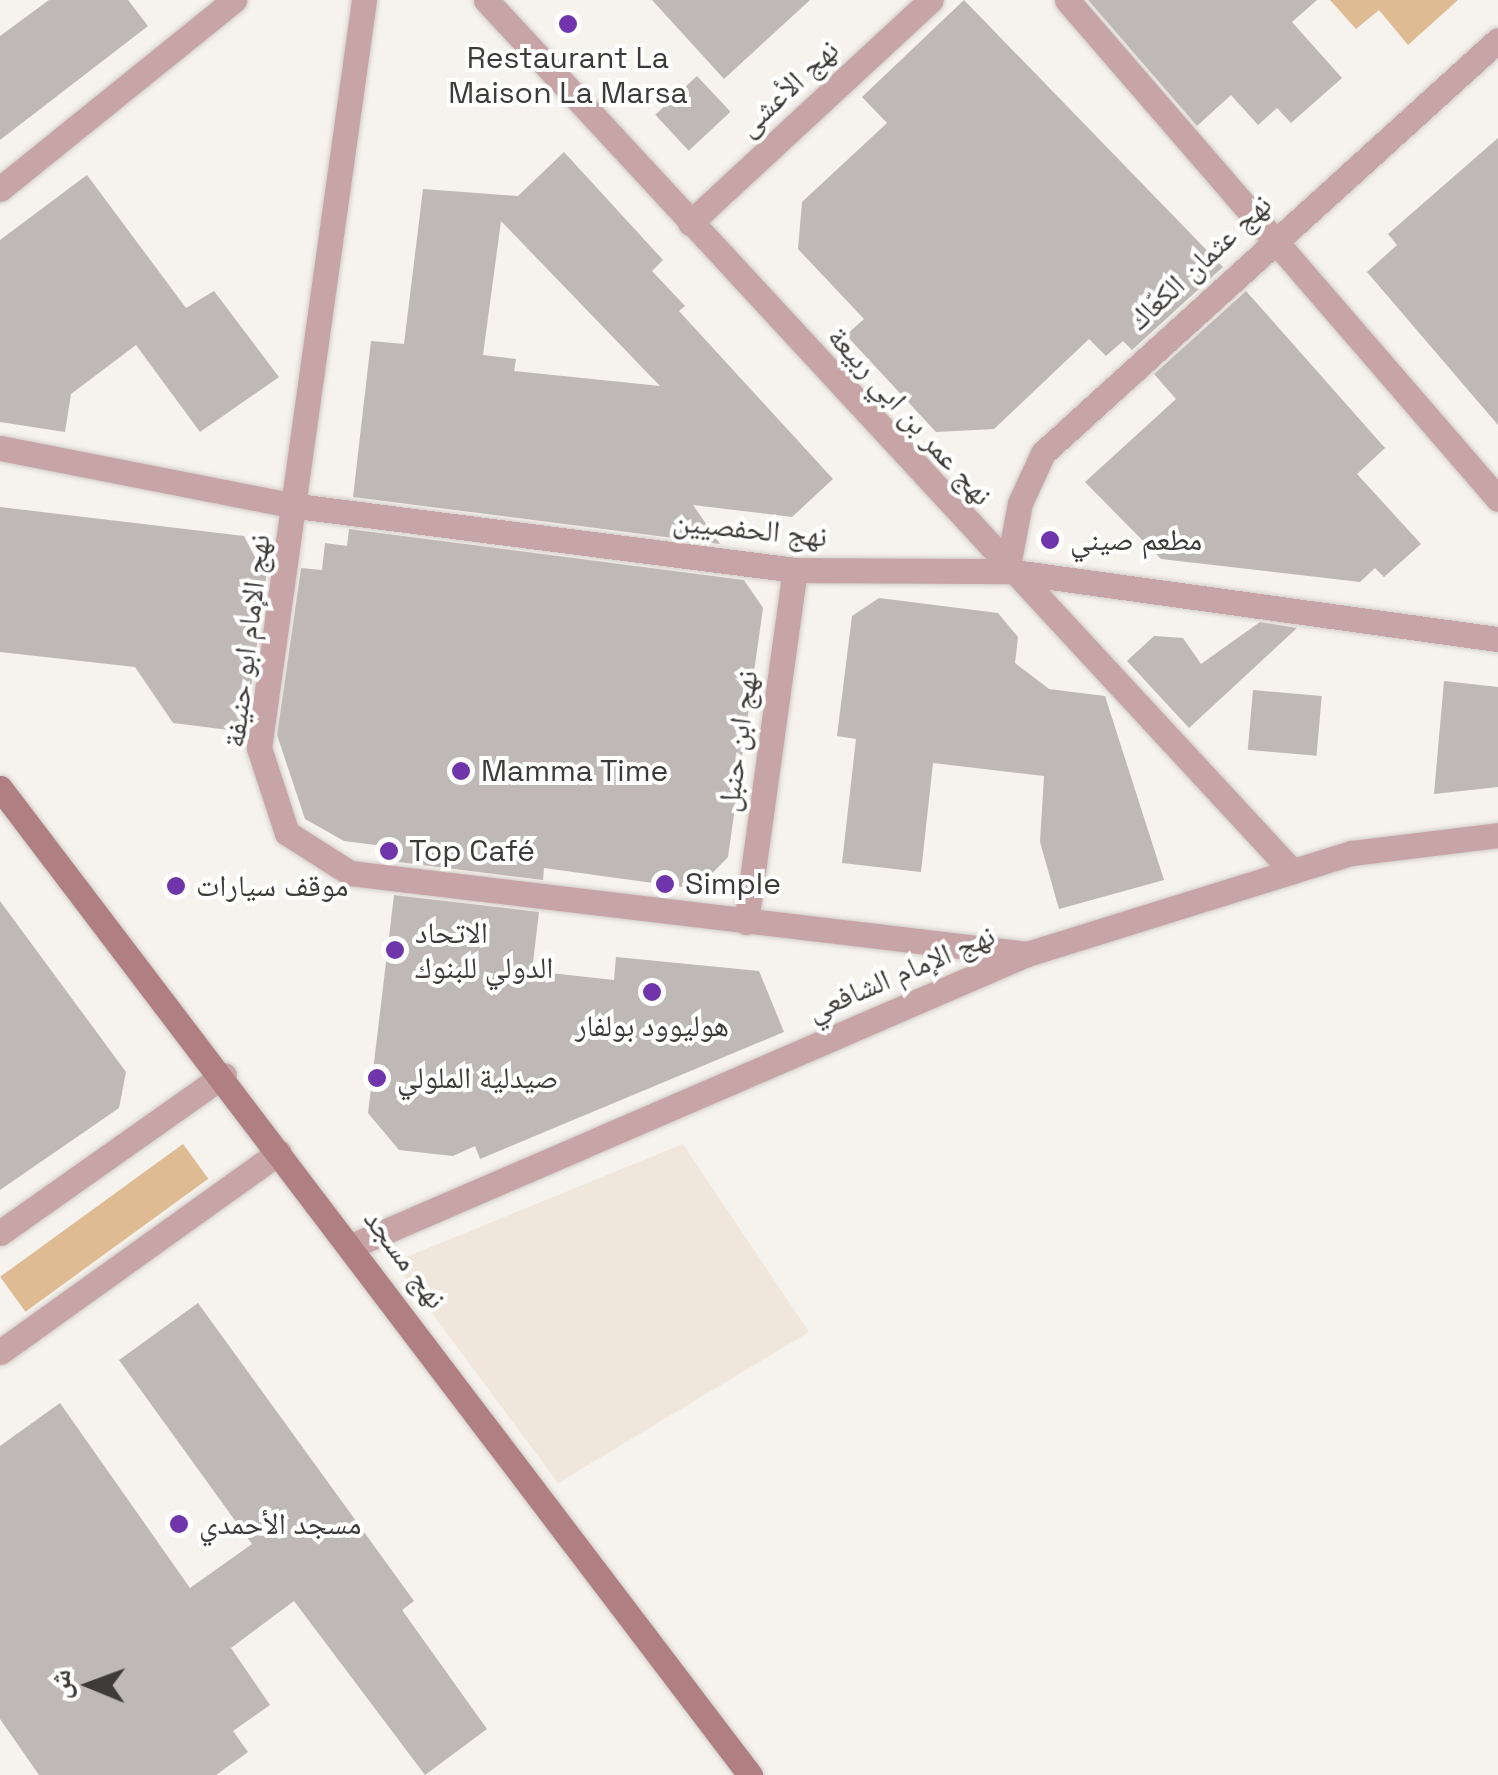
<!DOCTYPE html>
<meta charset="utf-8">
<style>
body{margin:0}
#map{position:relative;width:1498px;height:1775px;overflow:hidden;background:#f6f2ed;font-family:"Space Grotesk","Noto Naskh Arabic",sans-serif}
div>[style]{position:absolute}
.built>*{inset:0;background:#f0e6db}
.green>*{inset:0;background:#debb92;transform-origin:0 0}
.building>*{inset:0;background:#beb8b6;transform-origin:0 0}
.roads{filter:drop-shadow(0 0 2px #d1cdc9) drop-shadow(0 0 2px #d1cdc9)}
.street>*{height:25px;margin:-12.5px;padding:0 12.5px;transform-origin:12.5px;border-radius:12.5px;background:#c7a5a6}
.secondary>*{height:25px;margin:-12.5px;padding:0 12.5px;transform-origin:12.5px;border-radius:12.5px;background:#b07f81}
.dots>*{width:28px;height:28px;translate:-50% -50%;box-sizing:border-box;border:5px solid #fff;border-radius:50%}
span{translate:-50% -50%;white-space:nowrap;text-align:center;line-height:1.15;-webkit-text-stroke:8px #fff;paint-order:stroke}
.poi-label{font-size:30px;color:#3d3b39}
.left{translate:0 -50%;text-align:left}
.street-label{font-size:30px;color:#3d3b39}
.north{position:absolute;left:40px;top:1635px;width:100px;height:100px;-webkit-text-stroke:8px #fff;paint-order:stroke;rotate:271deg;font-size:28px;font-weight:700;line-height:40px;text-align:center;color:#3d3b39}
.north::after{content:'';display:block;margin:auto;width:35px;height:45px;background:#3d3b39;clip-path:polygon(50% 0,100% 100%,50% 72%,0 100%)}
</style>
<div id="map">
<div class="built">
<div style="clip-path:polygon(683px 1144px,809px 1332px,558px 1483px,394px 1262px)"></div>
</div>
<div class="green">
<div style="clip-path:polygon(1330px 0,1458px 0,1408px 45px,1379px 10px,1356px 29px)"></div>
<div style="left:183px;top:1144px;width:43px;height:226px;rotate:54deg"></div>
</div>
<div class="building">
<div style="clip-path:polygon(49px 0,128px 0,148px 26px,0 140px,0 36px)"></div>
<div style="clip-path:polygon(652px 0,810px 0,724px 79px)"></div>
<div style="clip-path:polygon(964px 0,1223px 267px,1132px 350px,1123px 341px,1106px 356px,1089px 339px,994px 429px,936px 432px,846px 335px,864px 319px,798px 249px,802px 202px,887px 123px,862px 97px)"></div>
<div style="clip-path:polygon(1088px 0,1317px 0,1292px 22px,1342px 78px,1291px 123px,1277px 108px,1258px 125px,1231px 95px,1197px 126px)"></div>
<div style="left:697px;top:76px;width:49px;height:57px;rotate:47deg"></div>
<div style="clip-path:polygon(1498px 138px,1498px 425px,1367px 272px,1397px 245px,1388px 234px)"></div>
<div style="clip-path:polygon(evenodd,564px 152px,663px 260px,652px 271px,685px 306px,679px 311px,833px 479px,792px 517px,693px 505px,720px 544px,353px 497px,371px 341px,404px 344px,423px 189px,518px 196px,564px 152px,501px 221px,660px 386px,514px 371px,516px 359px,483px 355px,501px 221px)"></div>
<div style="clip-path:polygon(87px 175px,186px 308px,214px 291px,279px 377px,200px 432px,136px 345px,71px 394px,65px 432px,0 422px,0 240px)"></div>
<div style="clip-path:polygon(1246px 291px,1385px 448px,1357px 474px,1421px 544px,1384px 577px,1375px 568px,1360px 582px,1161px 559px,1085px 482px,1176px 399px,1154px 374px)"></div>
<div style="clip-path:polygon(0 507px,244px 536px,258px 563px,268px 564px,245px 732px,173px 723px,135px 667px,0 652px)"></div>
<div style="clip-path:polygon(349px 529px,744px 580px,763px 608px,728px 857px,697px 889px,544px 868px,543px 880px,398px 862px,399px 848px,344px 841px,305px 819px,277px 735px,301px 568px,322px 570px,325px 543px,347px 546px)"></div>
<div style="clip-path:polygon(879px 598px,998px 613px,1018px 637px,1015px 663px,1049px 689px,1105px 696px,1164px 880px,1059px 909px,1040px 842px,1044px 776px,933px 763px,921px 872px,842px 863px,856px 739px,837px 736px,852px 616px)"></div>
<div style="clip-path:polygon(1260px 622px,1297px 628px,1189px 728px,1127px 661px,1154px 636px,1183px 638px,1201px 664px)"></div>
<div style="clip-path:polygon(1444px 681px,1498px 687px,1498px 787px,1434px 794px)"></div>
<div style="left:1253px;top:690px;width:69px;height:60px;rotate:5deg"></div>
<div style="clip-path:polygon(394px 895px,539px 912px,532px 971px,614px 980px,616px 957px,759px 971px,784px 1032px,480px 1159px,475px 1146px,453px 1156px,399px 1150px,368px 1113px)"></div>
<div style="clip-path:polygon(0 901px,126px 1072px,119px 1108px,0 1190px)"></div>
<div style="clip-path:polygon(198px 1303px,414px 1601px,402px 1610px,487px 1729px,425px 1775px,294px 1601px,231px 1648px,270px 1705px,233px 1731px,248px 1752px,216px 1775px,39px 1775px,0 1719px,0 1446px,60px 1403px,190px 1588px,252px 1544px,119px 1360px)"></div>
</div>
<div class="roads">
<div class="street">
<div style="left:364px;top:0;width:755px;rotate:97.99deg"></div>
<div style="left:259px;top:748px;width:89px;rotate:71.8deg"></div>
<div style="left:287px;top:833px;width:75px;rotate:32.4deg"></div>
<div style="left:350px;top:873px;width:682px;rotate:6.82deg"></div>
<div style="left:486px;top:0;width:1187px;rotate:47.22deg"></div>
<div style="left:1067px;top:0;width:659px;rotate:49.18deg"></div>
<div style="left:0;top:189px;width:301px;rotate:-38.9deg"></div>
<div style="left:690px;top:223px;width:328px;rotate:-42.8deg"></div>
<div style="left:0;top:448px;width:303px;rotate:11.1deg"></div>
<div style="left:297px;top:506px;width:502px;rotate:7.32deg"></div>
<div style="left:795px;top:570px;width:212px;rotate:0.3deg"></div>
<div style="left:1007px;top:571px;width:496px;rotate:7.9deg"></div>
<div style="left:1007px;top:571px;width:69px;rotate:-79.2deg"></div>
<div style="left:1020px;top:503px;width:55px;rotate:-65.3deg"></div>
<div style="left:1043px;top:453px;width:614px;rotate:-42.23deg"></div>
<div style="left:746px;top:922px;width:355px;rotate:-82.1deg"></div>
<div style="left:0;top:1233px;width:274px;rotate:-35.2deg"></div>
<div style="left:354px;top:1245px;width:733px;rotate:-23.38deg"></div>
<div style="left:1027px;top:954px;width:340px;rotate:-17.3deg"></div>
<div style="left:1352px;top:853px;width:147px;rotate:-7deg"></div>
<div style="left:0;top:1352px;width:343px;rotate:-35.6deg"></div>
</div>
<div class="secondary">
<div style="left:0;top:788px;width:1240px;rotate:52.77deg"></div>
</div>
</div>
<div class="dots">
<div style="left:568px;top:24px;background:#7035ab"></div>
<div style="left:1050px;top:540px;background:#7035ab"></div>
<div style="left:461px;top:771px;background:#7035ab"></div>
<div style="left:389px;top:851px;background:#7035ab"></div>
<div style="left:665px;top:884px;background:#7035ab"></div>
<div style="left:176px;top:886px;background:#7035ab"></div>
<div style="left:395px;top:950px;background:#7035ab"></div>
<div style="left:652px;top:992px;background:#7035ab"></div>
<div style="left:377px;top:1078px;background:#7035ab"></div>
<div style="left:179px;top:1524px;background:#7035ab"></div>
</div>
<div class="poi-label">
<span style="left:568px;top:75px">Restaurant La<br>Maison La Marsa</span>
<span class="left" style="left:1070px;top:540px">مطعم صيني</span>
<span class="left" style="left:481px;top:771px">Mamma Time</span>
<span class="left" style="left:409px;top:851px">Top Café</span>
<span class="left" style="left:685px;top:884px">Simple</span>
<span class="left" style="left:196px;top:886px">موقف سيارات</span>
<span class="left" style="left:415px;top:950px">الاتحاد<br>الدولي للبنوك</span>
<span style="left:652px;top:1026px">هوليوود بولفار</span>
<span class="left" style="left:397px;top:1078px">صيدلية الملولي</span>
<span class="left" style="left:199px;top:1524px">مسجد الأحمدي</span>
</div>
<div class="street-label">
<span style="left:788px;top:88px;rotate:-43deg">نهج الأعشى</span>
<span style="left:1200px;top:262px;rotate:-43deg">نهج عثمان الكعّاك</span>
<span style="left:910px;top:416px;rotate:48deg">نهج عمر بن ابي ربيعة</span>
<span style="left:750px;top:529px;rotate:6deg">نهج الحفصيين</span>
<span style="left:247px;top:641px;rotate:-83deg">نهج الإمام ابو حنيفة</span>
<span style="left:738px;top:741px;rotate:-82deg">نهج ابن حنبل</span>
<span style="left:901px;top:973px;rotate:-23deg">نهج الإمام الشافعي</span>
<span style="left:405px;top:1259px;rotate:53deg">نهج مسجد</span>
</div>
<div class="north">ش</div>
</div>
